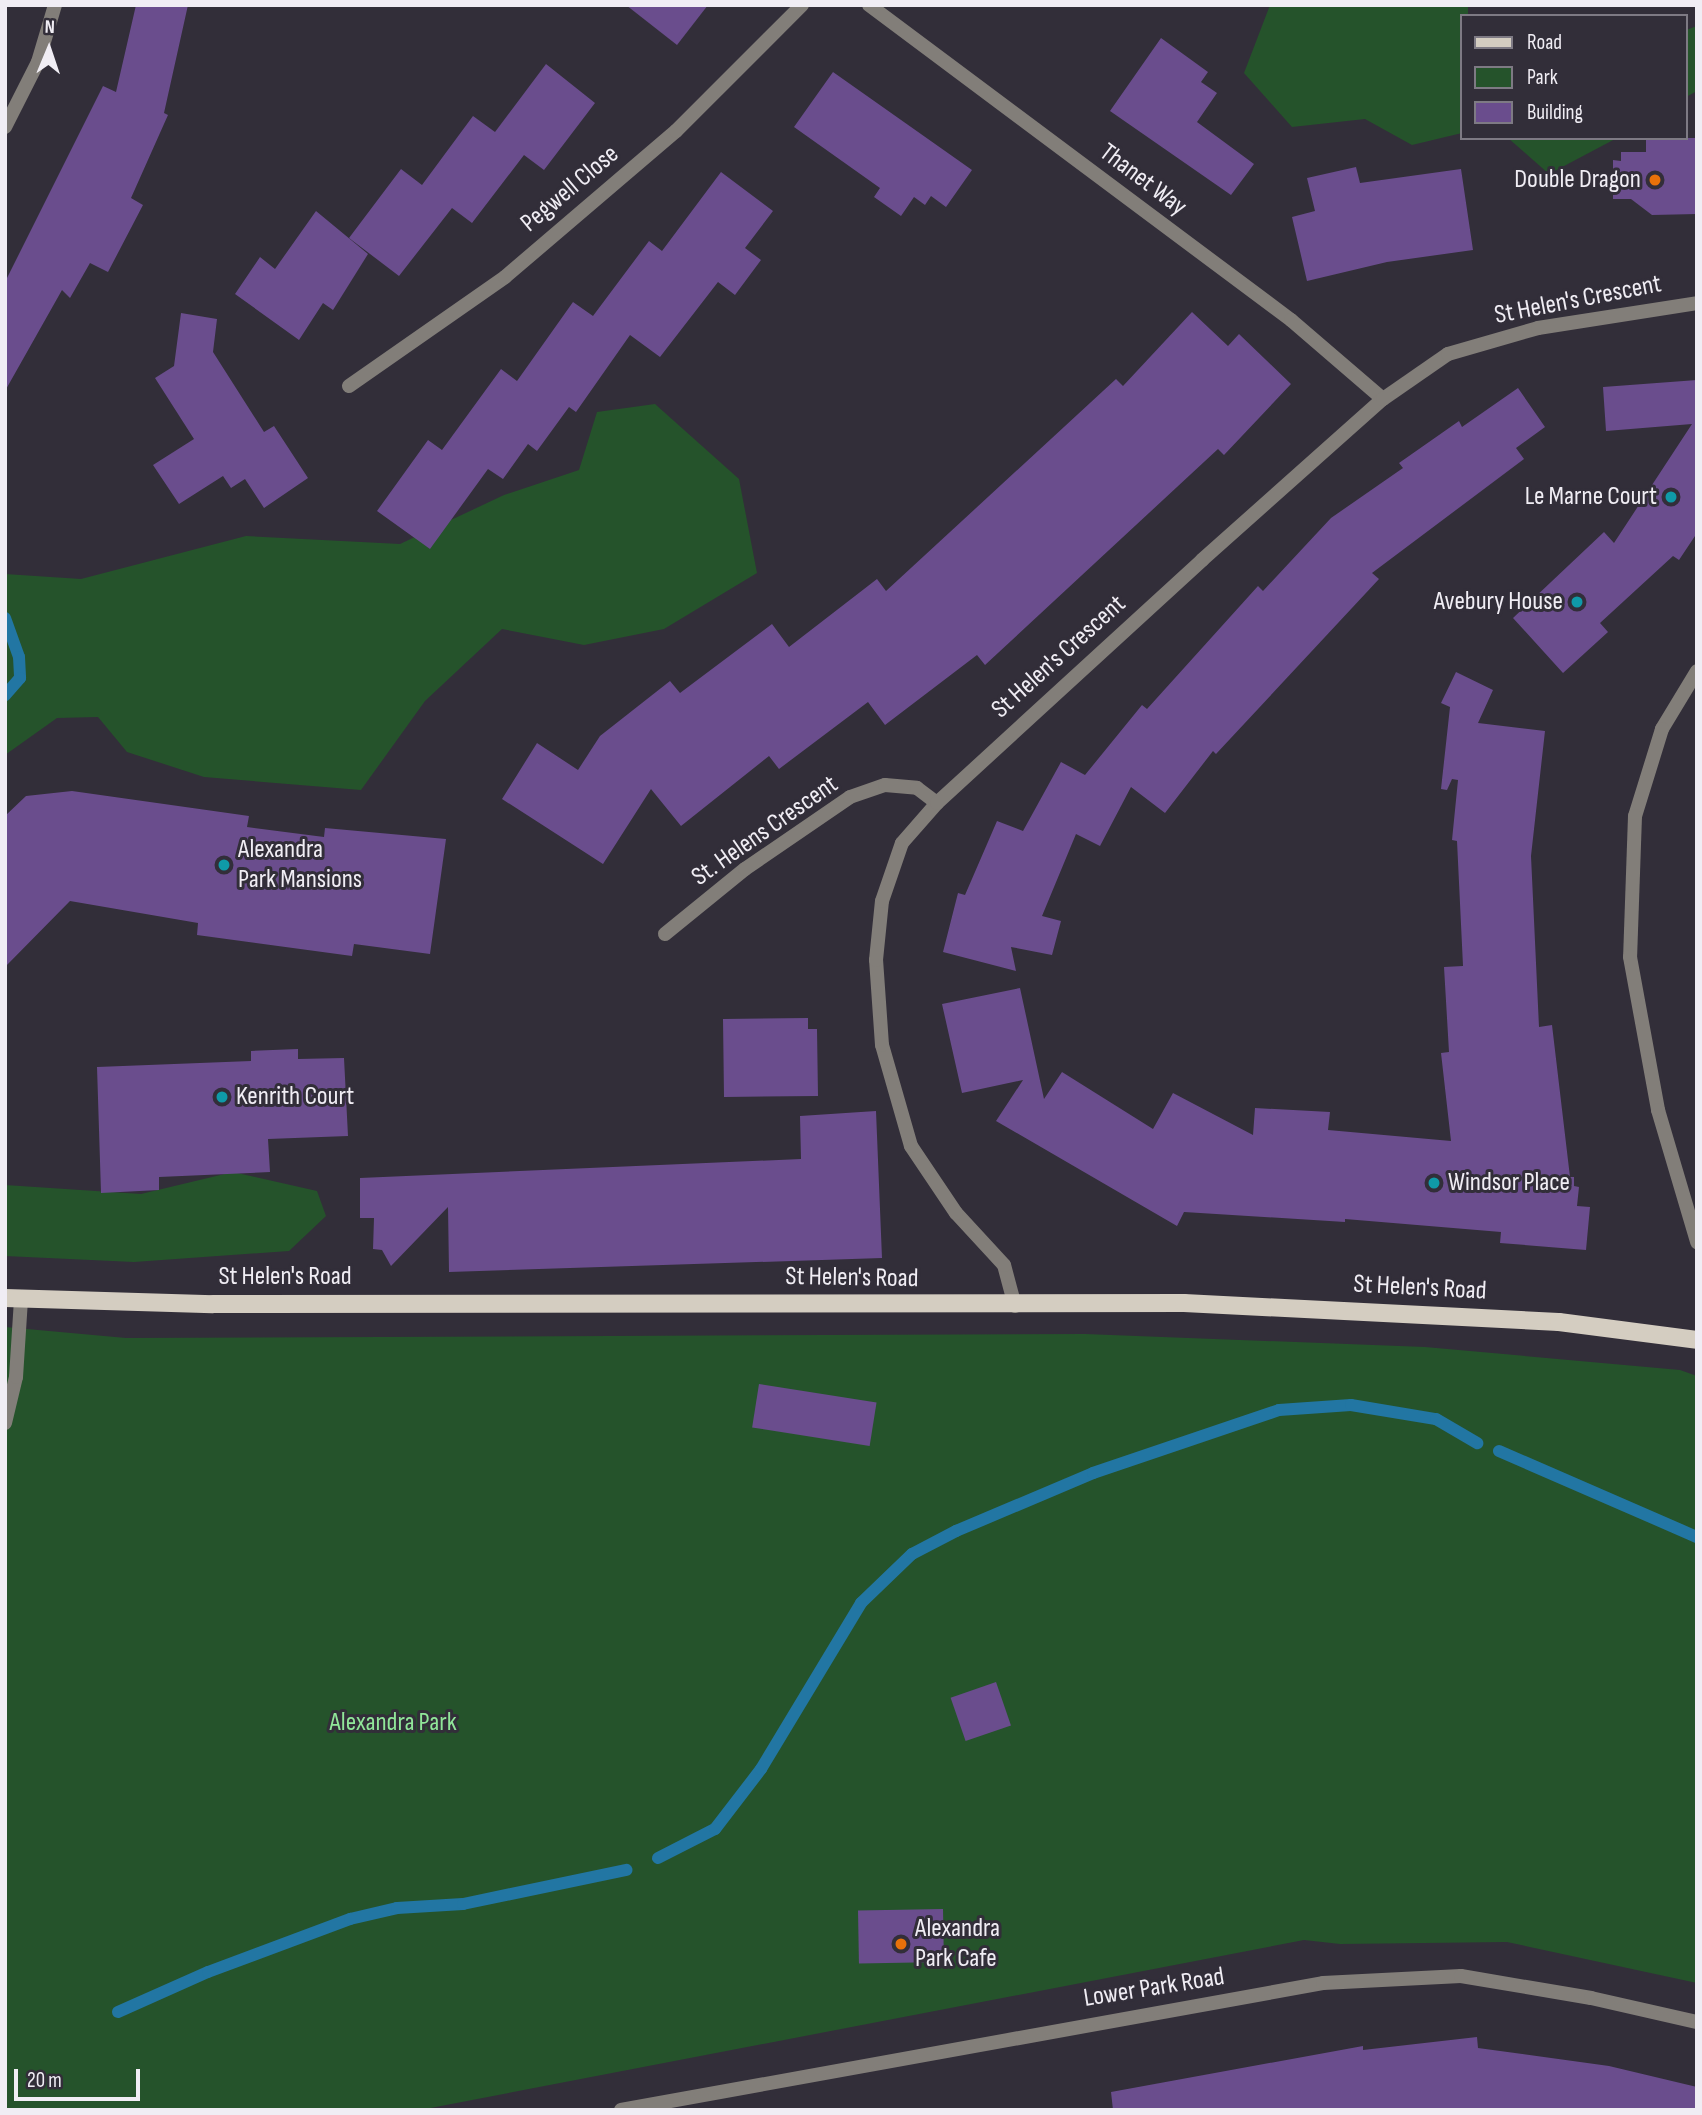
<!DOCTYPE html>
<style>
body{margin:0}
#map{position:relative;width:1702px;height:2115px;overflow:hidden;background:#322e39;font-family:"Sofia Sans Condensed",sans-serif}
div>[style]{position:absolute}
.green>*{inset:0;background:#25532b}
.stream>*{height:12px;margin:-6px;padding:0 6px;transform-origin:6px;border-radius:6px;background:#2276a3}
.building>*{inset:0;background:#6a4d8d;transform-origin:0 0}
.minor>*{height:14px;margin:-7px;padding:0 7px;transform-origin:7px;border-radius:7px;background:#827e79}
.primary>*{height:18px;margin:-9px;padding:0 9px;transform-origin:9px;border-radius:9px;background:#d4cdc1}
.dots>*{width:19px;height:19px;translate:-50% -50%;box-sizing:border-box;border:4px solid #322e39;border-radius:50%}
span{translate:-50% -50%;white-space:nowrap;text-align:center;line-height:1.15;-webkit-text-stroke:6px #322e39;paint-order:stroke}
.street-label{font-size:26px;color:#f0edf4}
.poi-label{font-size:26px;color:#f0edf4}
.right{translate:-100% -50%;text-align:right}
.left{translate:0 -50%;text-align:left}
.park-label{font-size:26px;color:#90e699}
.frame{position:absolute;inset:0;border:7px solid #f0edf4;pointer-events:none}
.legend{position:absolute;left:1460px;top:14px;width:228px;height:126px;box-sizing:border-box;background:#322e39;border:2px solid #7e7a84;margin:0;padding:9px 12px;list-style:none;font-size:21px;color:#f0edf4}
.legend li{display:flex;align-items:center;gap:14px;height:35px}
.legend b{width:35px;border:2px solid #7e7a84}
.north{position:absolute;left:14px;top:14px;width:70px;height:70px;-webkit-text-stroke:5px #322e39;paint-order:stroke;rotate:2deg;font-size:19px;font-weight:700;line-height:28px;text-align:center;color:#f0edf4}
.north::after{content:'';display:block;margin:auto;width:24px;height:32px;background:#f0edf4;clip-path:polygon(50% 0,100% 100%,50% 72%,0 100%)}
.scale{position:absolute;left:14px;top:2069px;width:126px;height:32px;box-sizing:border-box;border:4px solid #f0edf4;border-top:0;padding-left:9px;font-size:21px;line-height:24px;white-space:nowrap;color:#f0edf4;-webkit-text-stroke:5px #322e39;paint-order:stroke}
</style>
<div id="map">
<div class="green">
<div style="clip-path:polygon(1270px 5px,1468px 5px,1468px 16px,1462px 16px,1462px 133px,1412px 145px,1365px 119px,1292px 127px,1244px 73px)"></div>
<div style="clip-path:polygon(1697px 26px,1697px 91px,1686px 97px,1686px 30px)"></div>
<div style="clip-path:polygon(1508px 138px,1617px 138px,1549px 174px)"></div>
<div style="clip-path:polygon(655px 404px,739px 479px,757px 573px,664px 629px,584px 645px,502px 629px,425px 701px,361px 790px,204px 777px,127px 752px,98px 717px,57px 718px,5px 755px,5px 574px,81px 579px,246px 536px,400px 544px,504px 495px,579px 470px,597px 412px)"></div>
<div style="clip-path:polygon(233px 1172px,317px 1191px,326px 1216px,289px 1251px,134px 1262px,5px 1256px,5px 1185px,141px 1194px)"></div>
<div style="clip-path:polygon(5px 1327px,126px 1338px,1085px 1334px,1425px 1347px,1680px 1370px,1697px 1376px,1697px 1983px,1507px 1942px,1340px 1944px,1304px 1940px,420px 2110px,5px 2110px)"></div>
</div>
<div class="stream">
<div style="left:5px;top:618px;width:41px;rotate:70.3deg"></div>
<div style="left:19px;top:657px;width:21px;rotate:87deg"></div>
<div style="left:20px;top:678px;width:23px;rotate:131deg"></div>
<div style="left:1499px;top:1451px;width:216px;rotate:23.5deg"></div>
<div style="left:658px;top:1858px;width:64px;rotate:-27deg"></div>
<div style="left:715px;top:1829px;width:76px;rotate:-52.5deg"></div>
<div style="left:761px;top:1769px;width:194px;rotate:-58.9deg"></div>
<div style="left:861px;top:1603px;width:71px;rotate:-43.9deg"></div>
<div style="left:912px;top:1554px;width:50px;rotate:-27.6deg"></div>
<div style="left:956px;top:1531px;width:149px;rotate:-22.9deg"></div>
<div style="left:1093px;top:1473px;width:196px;rotate:-18.7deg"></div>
<div style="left:1279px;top:1410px;width:72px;rotate:-4deg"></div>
<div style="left:1351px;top:1405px;width:86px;rotate:9.4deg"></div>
<div style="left:1436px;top:1419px;width:48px;rotate:30.3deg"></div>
<div style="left:118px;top:2012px;width:98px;rotate:-24deg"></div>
<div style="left:208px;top:1972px;width:152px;rotate:-20.5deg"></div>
<div style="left:350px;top:1919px;width:48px;rotate:-13.2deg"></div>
<div style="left:397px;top:1908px;width:66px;rotate:-3.5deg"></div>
<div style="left:463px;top:1904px;width:167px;rotate:-11.8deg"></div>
</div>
<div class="building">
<div style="clip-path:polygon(136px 5px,188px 5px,164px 113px,168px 115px,131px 198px,143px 205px,108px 272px,90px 263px,70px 298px,62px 290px,5px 391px,5px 282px,103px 86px,116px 92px)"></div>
<div style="clip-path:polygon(626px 5px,708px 5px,677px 45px)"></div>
<div style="clip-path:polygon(1161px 38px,1208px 72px,1201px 82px,1217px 93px,1197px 122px,1254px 164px,1231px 195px,1110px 111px)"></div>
<div style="clip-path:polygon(546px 64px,595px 103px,544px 170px,524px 155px,472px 223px,452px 208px,399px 276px,349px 238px,401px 169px,422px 185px,473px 116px,495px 132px)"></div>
<div style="clip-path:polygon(833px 72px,972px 170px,946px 207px,931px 196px,925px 205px,914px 197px,901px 216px,874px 197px,880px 188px,794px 127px)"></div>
<div style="clip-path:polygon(1646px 138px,1697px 138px,1697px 214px,1652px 215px,1631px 199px,1613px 199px,1613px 160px,1621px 161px,1621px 152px,1646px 152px)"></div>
<div style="clip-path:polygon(1356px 167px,1360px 183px,1461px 169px,1473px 250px,1387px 262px,1307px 281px,1292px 217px,1315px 211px,1307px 178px)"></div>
<div style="clip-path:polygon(721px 172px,773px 211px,745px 248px,761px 260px,735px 295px,718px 282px,660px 357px,630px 335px,576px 412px,569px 407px,537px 451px,528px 444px,503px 479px,488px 469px,430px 549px,377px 511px,428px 440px,442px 450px,501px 369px,517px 381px,573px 302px,593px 316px,649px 241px,662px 251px)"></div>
<div style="clip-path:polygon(316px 211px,368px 254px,333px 310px,323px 303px,299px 340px,235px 294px,260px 257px,275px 269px)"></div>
<div style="clip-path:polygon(1192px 312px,1228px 346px,1239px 334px,1291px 384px,1224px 455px,1218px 449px,985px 665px,977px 655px,885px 725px,868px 702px,779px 769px,769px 756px,681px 826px,651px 789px,603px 864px,502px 799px,537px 743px,578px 770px,600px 736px,670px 681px,680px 693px,772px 624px,789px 647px,877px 579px,886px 591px,1116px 379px,1123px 386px)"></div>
<div style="clip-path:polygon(181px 313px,217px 319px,213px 352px,264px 432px,274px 426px,308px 478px,264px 508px,245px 479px,231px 488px,223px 476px,179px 504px,153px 465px,194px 439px,155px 378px,174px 366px)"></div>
<div style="clip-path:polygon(1697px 380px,1697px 533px,1679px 560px,1673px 556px,1600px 623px,1608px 632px,1563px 673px,1513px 618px,1604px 532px,1614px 543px,1692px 424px,1606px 431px,1603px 387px)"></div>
<div style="clip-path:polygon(1518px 388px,1545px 427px,1516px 448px,1524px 459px,1372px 573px,1379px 579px,1216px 754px,1213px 751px,1165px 813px,1131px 787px,1100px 846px,1076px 834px,1042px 916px,1061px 921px,1052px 955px,1011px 947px,1016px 971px,943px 952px,958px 893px,965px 895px,997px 821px,1023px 831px,1061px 762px,1085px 775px,1142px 705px,1147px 709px,1258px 586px,1263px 591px,1331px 518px,1403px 468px,1399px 463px,1459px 421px,1462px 427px)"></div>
<div style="clip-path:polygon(1456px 672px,1493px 690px,1478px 723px,1545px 731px,1531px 856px,1539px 1027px,1552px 1025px,1570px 1177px,1574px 1177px,1574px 1186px,1579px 1187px,1577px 1206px,1590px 1207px,1586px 1250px,1500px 1243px,1501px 1232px,1345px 1219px,1345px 1222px,1184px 1212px,1177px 1226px,996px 1121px,1023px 1080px,962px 1093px,942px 1004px,1020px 988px,1044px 1099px,1062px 1072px,1153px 1129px,1173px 1093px,1253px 1135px,1255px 1108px,1330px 1112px,1328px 1130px,1451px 1141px,1441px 1053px,1449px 1052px,1444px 967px,1463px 966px,1457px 841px,1452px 840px,1458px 780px,1452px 779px,1447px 790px,1441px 789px,1450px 707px,1441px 703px)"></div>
<div style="clip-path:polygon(72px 791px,249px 816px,247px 827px,324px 837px,325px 828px,446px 839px,430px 954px,354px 944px,352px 956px,197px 935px,198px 923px,70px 901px,5px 967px,5px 816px,26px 796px)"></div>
<div style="clip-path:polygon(808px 1018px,808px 1029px,817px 1029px,818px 1096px,724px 1097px,723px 1019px)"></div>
<div style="clip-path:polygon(298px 1049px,298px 1059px,344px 1058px,348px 1136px,268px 1139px,270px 1172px,159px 1177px,159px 1190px,101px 1193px,97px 1067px,251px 1061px,251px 1051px)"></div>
<div style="clip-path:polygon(876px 1111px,882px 1258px,449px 1272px,448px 1207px,391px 1266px,382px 1250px,373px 1249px,374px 1218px,360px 1218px,360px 1178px,801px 1159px,800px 1116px)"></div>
<div style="left:759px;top:1384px;width:119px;height:44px;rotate:9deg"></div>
<div style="left:996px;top:1682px;width:46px;height:48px;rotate:71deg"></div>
<div style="left:943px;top:1909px;width:53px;height:85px;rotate:89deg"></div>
<div style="clip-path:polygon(1477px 2037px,1478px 2048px,1609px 2066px,1697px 2087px,1697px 2110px,1113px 2110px,1111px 2092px,1363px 2046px,1363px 2050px)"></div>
</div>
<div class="minor">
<div style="left:869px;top:5px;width:527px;rotate:36.74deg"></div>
<div style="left:1291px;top:320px;width:121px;rotate:40.7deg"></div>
<div style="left:5px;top:127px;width:73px;rotate:-63.1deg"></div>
<div style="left:38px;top:62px;width:59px;rotate:-73.4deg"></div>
<div style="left:349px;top:386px;width:190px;rotate:-34.9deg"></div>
<div style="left:505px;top:277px;width:225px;rotate:-40.5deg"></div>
<div style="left:676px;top:131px;width:178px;rotate:-45deg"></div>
<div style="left:1697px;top:671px;width:68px;rotate:121.1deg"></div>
<div style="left:1662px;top:729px;width:91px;rotate:107.2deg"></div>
<div style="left:1635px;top:816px;width:141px;rotate:92deg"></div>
<div style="left:1630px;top:957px;width:156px;rotate:79.6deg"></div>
<div style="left:1658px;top:1110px;width:138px;rotate:73.5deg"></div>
<div style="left:665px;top:934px;width:103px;rotate:-39.1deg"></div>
<div style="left:745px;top:869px;width:127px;rotate:-34.4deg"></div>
<div style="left:850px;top:797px;width:37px;rotate:-19deg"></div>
<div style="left:885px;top:785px;width:32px;rotate:5deg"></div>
<div style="left:917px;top:788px;width:25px;rotate:37deg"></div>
<div style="left:1015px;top:1306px;width:42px;rotate:-105deg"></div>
<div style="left:1004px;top:1265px;width:71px;rotate:-132.7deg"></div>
<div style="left:956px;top:1213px;width:81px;rotate:-123.9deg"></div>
<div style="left:911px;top:1146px;width:105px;rotate:-106deg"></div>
<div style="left:882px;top:1045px;width:85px;rotate:-94deg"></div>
<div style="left:876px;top:960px;width:59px;rotate:-84.2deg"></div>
<div style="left:882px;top:901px;width:61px;rotate:-71deg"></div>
<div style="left:902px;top:843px;width:53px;rotate:-48.8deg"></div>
<div style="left:937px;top:803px;width:360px;rotate:-42.5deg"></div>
<div style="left:1202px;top:560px;width:242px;rotate:-41.7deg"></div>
<div style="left:1383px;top:399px;width:79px;rotate:-34.7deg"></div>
<div style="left:1448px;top:354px;width:94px;rotate:-16.1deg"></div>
<div style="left:1538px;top:328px;width:161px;rotate:-8.9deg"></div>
<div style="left:5px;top:1423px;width:47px;rotate:-76.6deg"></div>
<div style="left:16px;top:1377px;width:78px;rotate:-86.3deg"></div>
<div style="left:621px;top:2110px;width:713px;rotate:-10.25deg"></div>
<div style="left:1323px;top:1983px;width:138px;rotate:-2.9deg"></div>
<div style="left:1461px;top:1976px;width:132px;rotate:9.6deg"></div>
<div style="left:1591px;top:1998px;width:109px;rotate:12.8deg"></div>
</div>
<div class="primary">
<div style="left:5px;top:1298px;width:208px;rotate:1.7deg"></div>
<div style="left:213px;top:1304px;width:971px;rotate:-0.06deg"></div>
<div style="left:1184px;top:1303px;width:375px;rotate:2.9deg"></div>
<div style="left:1559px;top:1322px;width:139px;rotate:7.4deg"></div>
</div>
<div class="dots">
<div style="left:1655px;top:180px;background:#e8710a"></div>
<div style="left:1671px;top:497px;background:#0f9aa8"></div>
<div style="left:1577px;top:602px;background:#0f9aa8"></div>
<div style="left:224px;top:865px;background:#0f9aa8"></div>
<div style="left:222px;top:1097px;background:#0f9aa8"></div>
<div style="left:1434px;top:1183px;background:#0f9aa8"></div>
<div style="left:901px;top:1944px;background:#e8710a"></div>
</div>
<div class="street-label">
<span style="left:1143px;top:180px;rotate:37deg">Thanet Way</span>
<span style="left:570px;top:189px;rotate:-40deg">Pegwell Close</span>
<span style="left:1578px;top:300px;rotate:-11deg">St Helen's Crescent</span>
<span style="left:1059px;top:657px;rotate:-42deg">St Helen's Crescent</span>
<span style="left:765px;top:831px;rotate:-35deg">St. Helens Crescent</span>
<span style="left:285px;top:1277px">St Helen's Road</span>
<span style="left:852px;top:1278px;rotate:1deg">St Helen's Road</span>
<span style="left:1420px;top:1288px;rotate:3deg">St Helen's Road</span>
<span style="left:1154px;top:1988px;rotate:-9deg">Lower Park Road</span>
</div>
<div class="poi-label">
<span class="right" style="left:1641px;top:180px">Double Dragon</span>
<span class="right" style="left:1657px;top:497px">Le Marne Court</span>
<span class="right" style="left:1563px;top:602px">Avebury House</span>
<span class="left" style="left:238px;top:865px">Alexandra<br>Park Mansions</span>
<span class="left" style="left:236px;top:1097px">Kenrith Court</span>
<span class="left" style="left:1448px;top:1183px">Windsor Place</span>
<span class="left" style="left:915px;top:1944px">Alexandra<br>Park Cafe</span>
</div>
<div class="park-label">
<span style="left:393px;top:1723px">Alexandra Park</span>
</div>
<div class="frame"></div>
<ul class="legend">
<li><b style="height:9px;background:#d4cdc1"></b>Road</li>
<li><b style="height:19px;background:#25532b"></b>Park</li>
<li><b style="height:19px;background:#6a4d8d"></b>Building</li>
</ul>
<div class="north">N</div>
<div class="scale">20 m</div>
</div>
